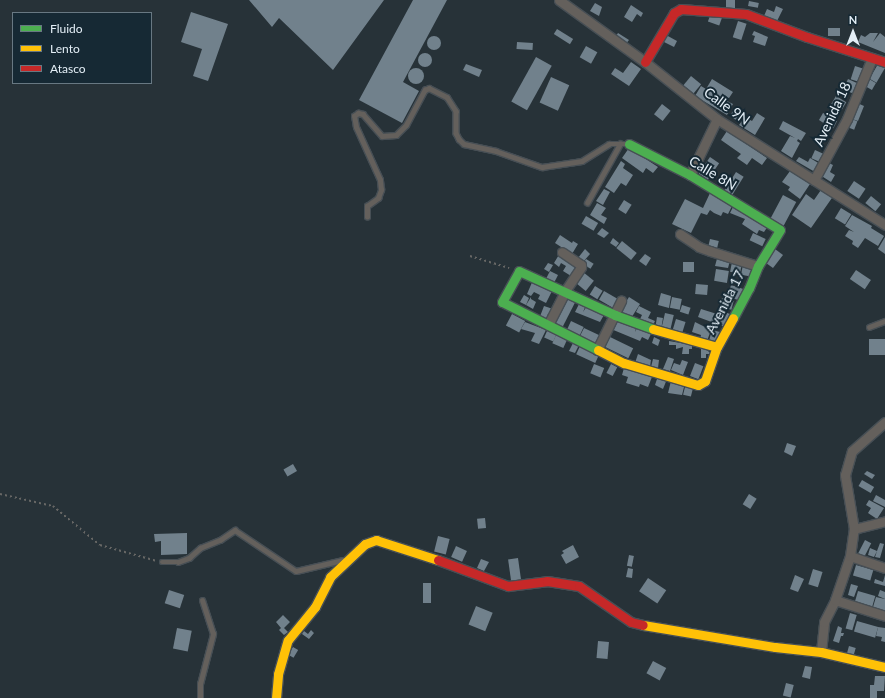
<!DOCTYPE html>
<html>
<head>
<meta charset="utf-8">
<style>
	body { margin:0 }
	#map { position:relative; width:885px; height:698px; overflow:hidden; background:#273238; font-family:Lato,sans-serif }
	div>[style] { position:absolute }
	[style*='--x'] { left:calc(var(--x)*1px); top:calc(var(--y)*1px); width:calc(var(--w)*1px); rotate:calc(var(--a)*1deg) }
	.building>* { inset:0; background:#71818c; transform-origin:0 0 }
	.round { border-radius:50% }
	.path>* { height:1.5px; margin-top:-0.75px; transform-origin:0; background:repeating-linear-gradient(90deg,#676765 0 2px,transparent 0 5px) }
	.roads { filter:drop-shadow(1px 0 #474f55) drop-shadow(-1px 0 #474f55) drop-shadow(0 1px #474f55) drop-shadow(0 -1px #474f55) }
	.lane>* { height:4.5px; margin:-2.25px; padding:0 2.25px; transform-origin:2.25px; border-radius:2.25px; background:#64605c }
	.street>* { height:9px; margin:-4.5px; padding:0 4.5px; transform-origin:4.5px; border-radius:4.5px; background:#64605c }
	.fast>* { height:9px; margin:-4.5px; padding:0 4.5px; transform-origin:4.5px; border-radius:4.5px; background:#4caf50 }
	.slow>* { height:9px; margin:-4.5px; padding:0 4.5px; transform-origin:4.5px; border-radius:4.5px; background:#ffc107 }
	.jam>* { height:9px; margin:-4.5px; padding:0 4.5px; transform-origin:4.5px; border-radius:4.5px; background:#c62828 }
	span { translate:-50% -50%; white-space:nowrap; text-align:center; line-height:1.15; -webkit-text-stroke:4px #162934; paint-order:stroke }
	.street-label { font-size:14px; color:#e3eef6 }
	.legend { position:absolute; left:12px; top:12px; width:140px; height:72px; box-sizing:border-box; background:#162934; border:1px solid #687882; margin:0; padding:5px 7px; list-style:none; font-size:12px; color:#e3eef6 }
	.legend li { display:flex; align-items:center; gap:8px; height:20px }
	.legend b { width:20px; border:1px solid #687882 }
	.north { position:absolute; left:833px; top:12px; width:40px; height:40px; -webkit-text-stroke:3px #162934; paint-order:stroke; rotate:0deg; font-size:11px; font-weight:700; line-height:16px; text-align:center; color:#e3eef6 }
	.north::after { content:''; display:block; margin:auto; width:14px; height:18px; background:#e3eef6; clip-path:polygon(50% 0,100% 100%,50% 72%,0 100%) }
</style>
</head>
<body>
<div id="map">
	<div class="building">
		<i style="clip-path:polygon(249px 0,384px 0,333px 70px,279px 18px,272px 27px)"></i>
		<i style="clip-path:polygon(413px 0,447px 0,403px 82px,419px 91px,402px 123px,359px 100px)"></i>
		<i style="left:726px;top:0;width:9px;height:8px"></i>
		<i style="left:749px;top:1px;width:10px;height:5px;rotate:11deg"></i>
		<i style="clip-path:polygon(595px 3px,602px 7px,599px 16px,590px 11px)"></i>
		<i style="clip-path:polygon(631px 5px,643px 13px,641px 17px,637px 14px,632px 22px,624px 17px)"></i>
		<i style="clip-path:polygon(776px 6px,783px 9px,777px 21px,764px 16px,767px 9px,774px 12px)"></i>
		<i style="clip-path:polygon(191px 12px,228px 24px,208px 81px,193px 76px,202px 49px,181px 42px)"></i>
		<i style="left:711px;top:13px;width:12px;height:9px;rotate:20deg"></i>
		<i style="left:738px;top:21px;width:9px;height:17px;rotate:18deg"></i>
		<i style="left:828px;top:28px;width:12px;height:8px"></i>
		<i style="left:557px;top:29px;width:19px;height:6px;rotate:32deg"></i>
		<i style="clip-path:polygon(754px 31px,768px 37px,765px 46px,753px 42px,755px 36px,752px 35px)"></i>
		<i style="clip-path:polygon(618px 33px,629px 40px,625px 45px,614px 39px)"></i>
		<i style="clip-path:polygon(870px 33px,878px 33px,873px 42px,880px 33px,885px 37px,885px 53px,858px 42px,861px 35px,865px 37px)"></i>
		<i style="clip-path:polygon(666px 35px,677px 41px,674px 47px,654px 37px)"></i>
		<i class="round" style="left:427px;top:36px;width:14px;height:14px"></i>
		<i style="left:517px;top:42px;width:16px;height:7px;rotate:4deg"></i>
		<i style="left:586px;top:46px;width:13px;height:13px;rotate:29deg"></i>
		<i class="round" style="left:418px;top:53px;width:14px;height:14px"></i>
		<i style="left:536px;top:57px;width:18px;height:51px;rotate:29deg"></i>
		<i style="clip-path:polygon(631px 62px,641px 69px,629px 86px,611px 74px,615px 68px,623px 73px)"></i>
		<i style="clip-path:polygon(466px 64px,482px 70px,479px 77px,463px 70px)"></i>
		<i style="left:878px;top:64px;width:8px;height:17px;rotate:30deg"></i>
		<i style="left:855px;top:66px;width:9px;height:14px;rotate:18deg"></i>
		<i class="round" style="left:408px;top:68px;width:16px;height:16px"></i>
		<i style="left:691px;top:76px;width:13px;height:12px;rotate:39deg"></i>
		<i style="left:551px;top:77px;width:20px;height:28px;rotate:24deg"></i>
		<i style="clip-path:polygon(712px 79px,733px 92px,727px 101px,733px 104px,727px 115px,695px 96px,701px 86px,706px 89px)"></i>
		<i style="clip-path:polygon(848px 79px,859px 84px,855px 94px,843px 90px)"></i>
		<i style="left:869px;top:79px;width:8px;height:8px;rotate:30deg"></i>
		<i style="left:836px;top:96px;width:12px;height:9px;rotate:31deg"></i>
		<i style="clip-path:polygon(855px 102px,864px 106px,858px 121px,852px 119px,854px 115px,851px 113px)"></i>
		<i style="left:662px;top:104px;width:11px;height:13px;rotate:38deg"></i>
		<i style="clip-path:polygon(734px 109px,741px 113px,736px 120px,730px 116px)"></i>
		<i style="clip-path:polygon(757px 113px,765px 118px,755px 135px,739px 125px,745px 117px,752px 121px)"></i>
		<i style="clip-path:polygon(823px 113px,829px 116px,825px 124px,819px 120px)"></i>
		<i style="left:829px;top:117px;width:9px;height:8px;rotate:27deg"></i>
		<i style="left:849px;top:118px;width:9px;height:9px;rotate:21deg"></i>
		<i style="clip-path:polygon(783px 121px,806px 133px,801px 141px,798px 139px,797px 141px,800px 143px,792px 158px,781px 151px,790px 136px,795px 138px,779px 129px)"></i>
		<i style="clip-path:polygon(727px 131px,767px 158px,762px 165px,752px 158px,747px 165px,737px 158px,741px 154px,721px 140px)"></i>
		<i style="clip-path:polygon(629px 148px,658px 167px,653px 173px,646px 168px,643px 173px,622px 158px)"></i>
		<i style="left:815px;top:150px;width:12px;height:9px;rotate:24deg"></i>
		<i style="left:710px;top:157px;width:11px;height:20px;rotate:34deg"></i>
		<i style="clip-path:polygon(799px 157px,808px 162px,810px 158px,820px 164px,815px 172px,796px 161px)"></i>
		<i style="clip-path:polygon(621px 161px,625px 164px,623px 168px,633px 175px,626px 186px,621px 183px,614px 193px,605px 187px)"></i>
		<i style="clip-path:polygon(827px 162px,833px 165px,830px 172px,835px 175px,831px 182px,820px 175px)"></i>
		<i style="clip-path:polygon(790px 171px,810px 184px,800px 199px,788px 190px,790px 187px,782px 182px)"></i>
		<i style="left:736px;top:172px;width:9px;height:23px;rotate:32deg"></i>
		<i style="left:854px;top:181px;width:14px;height:12px;rotate:34deg"></i>
		<i style="clip-path:polygon(823px 187px,834px 195px,811px 228px,792px 215px,806px 194px,814px 200px)"></i>
		<i style="clip-path:polygon(604px 189px,610px 192px,603px 205px,596px 201px)"></i>
		<i style="clip-path:polygon(710px 193px,733px 204px,728px 214px,723px 212px,721px 216px,714px 213px,716px 207px,714px 213px,710px 210px,707px 215px,701px 213px,691px 233px,672px 224px,685px 199px,703px 208px)"></i>
		<i style="left:783px;top:195px;width:15px;height:30px;rotate:28deg"></i>
		<i style="left:871px;top:196px;width:13px;height:9px;rotate:39deg"></i>
		<i style="left:624px;top:200px;width:9px;height:11px;rotate:32deg"></i>
		<i style="clip-path:polygon(597px 203px,606px 208px,601px 215px,607px 218px,604px 224px,590px 215px)"></i>
		<i style="clip-path:polygon(734px 205px,768px 226px,764px 232px,759px 230px,757px 234px,742px 224px,745px 219px,730px 213px)"></i>
		<i style="left:841px;top:208px;width:12px;height:12px;rotate:31deg"></i>
		<i style="clip-path:polygon(852px 215px,872px 226px,871px 228px,884px 236px,878px 246px,865px 238px,858px 248px,852px 244px,853px 241px,845px 236px,849px 230px,854px 232px,845px 226px)"></i>
		<i style="left:586px;top:216px;width:14px;height:9px;rotate:30deg"></i>
		<i style="clip-path:polygon(602px 228px,609px 233px,604px 238px,597px 234px)"></i>
		<i style="left:753px;top:233px;width:14px;height:8px;rotate:25deg"></i>
		<i style="clip-path:polygon(560px 235px,572px 243px,573px 241px,578px 244px,572px 254px,555px 243px)"></i>
		<i style="clip-path:polygon(885px 237px,885px 254px,878px 249px)"></i>
		<i style="clip-path:polygon(613px 238px,619px 243px,616px 247px,610px 243px)"></i>
		<i style="left:710px;top:239px;width:9px;height:8px;rotate:13deg"></i>
		<i style="left:622px;top:241px;width:19px;height:9px;rotate:39deg"></i>
		<i style="clip-path:polygon(585px 249px,590px 254px,583px 262px,578px 258px)"></i>
		<i style="clip-path:polygon(775px 249px,783px 255px,773px 268px,766px 263px)"></i>
		<i style="clip-path:polygon(560px 253px,578px 264px,571px 276px,563px 271px,566px 266px,561px 263px,559px 267px,554px 263px)"></i>
		<i style="clip-path:polygon(645px 254px,651px 258px,646px 266px,639px 261px)"></i>
		<i style="clip-path:polygon(718px 255px,731px 257px,728px 268px,715px 266px)"></i>
		<i style="left:586px;top:259px;width:9px;height:6px;rotate:32deg"></i>
		<i style="left:683px;top:262px;width:11px;height:10px"></i>
		<i style="left:732px;top:262px;width:10px;height:10px;rotate:11deg"></i>
		<i style="clip-path:polygon(548px 263px,553px 265px,549px 272px,544px 269px)"></i>
		<i style="left:743px;top:264px;width:11px;height:11px;rotate:10deg"></i>
		<i style="left:716px;top:269px;width:13px;height:12px;rotate:9deg"></i>
		<i style="left:856px;top:270px;width:18px;height:11px;rotate:34deg"></i>
		<i style="left:550px;top:271px;width:9px;height:9px;rotate:27deg"></i>
		<i style="left:583px;top:272px;width:14px;height:13px;rotate:39deg"></i>
		<i style="clip-path:polygon(533px 280px,553px 289px,546px 303px,538px 299px,540px 295px,534px 292px,531px 296px,527px 294px)"></i>
		<i style="left:696px;top:284px;width:12px;height:10px;rotate:5deg"></i>
		<i style="left:731px;top:285px;width:13px;height:12px;rotate:18deg"></i>
		<i style="left:595px;top:286px;width:9px;height:10px;rotate:32deg"></i>
		<i style="left:604px;top:291px;width:16px;height:10px;rotate:30deg"></i>
		<i style="clip-path:polygon(661px 293px,671px 296px,669px 308px,658px 305px)"></i>
		<i style="clip-path:polygon(524px 295px,529px 298px,526px 305px,520px 302px)"></i>
		<i style="left:566px;top:296px;width:11px;height:32px;rotate:27deg"></i>
		<i style="clip-path:polygon(531px 297px,531px 299px,536px 302px,533px 309px,526px 305px)"></i>
		<i style="left:629px;top:297px;width:13px;height:17px;rotate:32deg"></i>
		<i style="left:672px;top:297px;width:10px;height:11px;rotate:11deg"></i>
		<i style="left:722px;top:298px;width:12px;height:9px;rotate:14deg"></i>
		<i style="clip-path:polygon(580px 302px,586px 305px,583px 312px,587px 306px,605px 313px,600px 322px,575px 312px)"></i>
		<i style="left:682px;top:305px;width:9px;height:7px;rotate:18deg"></i>
		<i style="clip-path:polygon(544px 306px,553px 309px,551px 315px,548px 314px,545px 322px,539px 319px)"></i>
		<i style="clip-path:polygon(639px 306px,651px 312px,648px 318px,655px 321px,652px 327px,639px 321px,642px 315px,636px 312px)"></i>
		<i style="clip-path:polygon(701px 309px,717px 314px,715px 320px,719px 310px,730px 314px,725px 327px,698px 317px)"></i>
		<i style="left:665px;top:313px;width:9px;height:16px;rotate:13deg"></i>
		<i style="left:512px;top:314px;width:15px;height:13px;rotate:28deg"></i>
		<i style="left:657px;top:317px;width:6px;height:9px;rotate:9deg"></i>
		<i style="clip-path:polygon(616px 319px,636px 328px,635px 332px,637px 328px,651px 334px,648px 340px,642px 337px,640px 341px,611px 329px)"></i>
		<i style="left:676px;top:319px;width:10px;height:13px;rotate:17deg"></i>
		<i style="left:571px;top:321px;width:14px;height:12px;rotate:25deg"></i>
		<i style="clip-path:polygon(525px 322px,546px 330px,539px 344px,531px 341px,535px 333px,521px 329px)"></i>
		<i style="clip-path:polygon(695px 322px,711px 330px,707px 341px,700px 339px,701px 335px,692px 332px)"></i>
		<i style="clip-path:polygon(584px 328px,601px 336px,597px 345px,579px 338px)"></i>
		<i style="clip-path:polygon(712px 330px,720px 332px,716px 344px,709px 341px)"></i>
		<i style="left:547px;top:331px;width:10px;height:7px;rotate:24deg"></i>
		<i style="left:556px;top:335px;width:12px;height:9px;rotate:24deg"></i>
		<i style="left:608px;top:336px;width:28px;height:11px;rotate:26deg"></i>
		<i style="clip-path:polygon(654px 337px,660px 340px,658px 346px,652px 343px)"></i>
		<i style="left:869px;top:339px;width:16px;height:16px"></i>
		<i style="clip-path:polygon(669px 341px,692px 345px,692px 349px,689px 349px,689px 354px,682px 354px,683px 347px,676px 349px,676px 345px,669px 345px)"></i>
		<i style="clip-path:polygon(573px 343px,579px 345px,575px 353px,569px 351px)"></i>
		<i style="left:580px;top:346px;width:21px;height:9px;rotate:25deg"></i>
		<i style="clip-path:polygon(701px 346px,712px 354px,706px 354px,706px 358px,701px 358px)"></i>
		<i style="clip-path:polygon(638px 354px,651px 360px,650px 367px,635px 363px)"></i>
		<i style="clip-path:polygon(668px 357px,674px 359px,670px 371px,663px 369px)"></i>
		<i style="clip-path:polygon(653px 359px,659px 360px,658px 368px,651px 367px)"></i>
		<i style="clip-path:polygon(682px 360px,688px 362px,683px 375px,671px 370px,674px 363px,680px 365px)"></i>
		<i style="left:695px;top:363px;width:9px;height:14px;rotate:21deg"></i>
		<i style="left:594px;top:364px;width:11px;height:10px;rotate:22deg"></i>
		<i style="left:611px;top:364px;width:7px;height:10px;rotate:27deg"></i>
		<i style="clip-path:polygon(624px 368px,644px 374px,641px 382px,644px 374px,652px 377px,648px 387px,640px 384px,639px 387px,626px 383px,628px 377px,622px 375px)"></i>
		<i style="clip-path:polygon(658px 376px,667px 379px,663px 389px,655px 385px)"></i>
		<i style="clip-path:polygon(671px 381px,684px 387px,682px 395px,668px 393px)"></i>
		<i style="left:686px;top:383px;width:8px;height:12px;rotate:14deg"></i>
		<i style="clip-path:polygon(787px 443px,796px 446px,792px 456px,784px 452px)"></i>
		<i style="left:293px;top:464px;width:8px;height:11px;rotate:60deg"></i>
		<i style="clip-path:polygon(867px 471px,875px 475px,872px 479px,864px 474px)"></i>
		<i style="left:862px;top:480px;width:14px;height:7px;rotate:30deg"></i>
		<i style="left:749px;top:494px;width:9px;height:12px;rotate:32deg"></i>
		<i style="clip-path:polygon(876px 495px,885px 500px,885px 507px,873px 501px)"></i>
		<i style="clip-path:polygon(869px 500px,884px 508px,877px 519px,868px 513px,871px 508px,866px 505px)"></i>
		<i style="left:485px;top:518px;width:10px;height:8px;rotate:84deg"></i>
		<i style="clip-path:polygon(187px 533px,187px 554px,161px 555px,161px 541px,155px 542px,154px 534px)"></i>
		<i style="left:438px;top:536px;width:12px;height:16px;rotate:14deg"></i>
		<i style="left:865px;top:540px;width:7px;height:15px;rotate:27deg"></i>
		<i style="clip-path:polygon(880px 543px,884px 544px,880px 558px,875px 557px,877px 551px,874px 557px,868px 555px,870px 548px,877px 551px)"></i>
		<i style="clip-path:polygon(573px 545px,579px 557px,566px 564px,561px 555px,564px 553px,562px 551px)"></i>
		<i style="left:456px;top:546px;width:12px;height:12px;rotate:24deg"></i>
		<i style="left:629px;top:555px;width:5px;height:11px;rotate:11deg"></i>
		<i style="left:518px;top:558px;width:22px;height:10px;rotate:82deg"></i>
		<i style="clip-path:polygon(481px 559px,489px 562px,484px 571px,477px 568px)"></i>
		<i style="left:856px;top:565px;width:18px;height:11px;rotate:16deg"></i>
		<i style="clip-path:polygon(628px 568px,633px 569px,632px 578px,626px 577px)"></i>
		<i style="left:813px;top:569px;width:10px;height:16px;rotate:17deg"></i>
		<i style="clip-path:polygon(795px 575px,804px 579px,798px 592px,790px 589px)"></i>
		<i style="clip-path:polygon(885px 575px,885px 586px,874px 583px,875px 579px,883px 582px)"></i>
		<i style="left:648px;top:578px;width:22px;height:16px;rotate:34deg"></i>
		<i style="left:423px;top:583px;width:8px;height:20px"></i>
		<i style="clip-path:polygon(851px 584px,858px 586px,854px 597px,848px 595px)"></i>
		<i style="left:169px;top:590px;width:16px;height:14px;rotate:18deg"></i>
		<i style="clip-path:polygon(880px 590px,885px 592px,885px 599px,878px 596px)"></i>
		<i style="left:858px;top:591px;width:18px;height:11px;rotate:16deg"></i>
		<i style="clip-path:polygon(876px 597px,885px 599px,885px 611px,873px 607px)"></i>
		<i style="left:476px;top:606px;width:18px;height:20px;rotate:22deg"></i>
		<i style="left:850px;top:613px;width:7px;height:16px;rotate:16deg"></i>
		<i style="clip-path:polygon(283px 615px,290px 622px,284px 628px,288px 632px,284px 635px,279px 630px,281px 628px,276px 622px)"></i>
		<i style="left:857px;top:621px;width:22px;height:11px;rotate:16deg"></i>
		<i style="clip-path:polygon(838px 626px,842px 628px,841px 633px,844px 633px,843px 636px,841px 636px,839px 643px,833px 641px)"></i>
		<i style="clip-path:polygon(878px 627px,885px 628px,885px 642px,881px 641px,882px 637px,876px 636px)"></i>
		<i style="left:177px;top:628px;width:15px;height:21px;rotate:11deg"></i>
		<i style="clip-path:polygon(311px 630px,314px 633px,309px 639px,302px 634px,304px 631px,308px 634px)"></i>
		<i style="left:598px;top:641px;width:11px;height:17px;rotate:5deg"></i>
		<i style="left:849px;top:646px;width:7px;height:8px;rotate:16deg"></i>
		<i style="left:293px;top:647px;width:6px;height:9px;rotate:31deg"></i>
		<i style="left:653px;top:661px;width:15px;height:14px;rotate:28deg"></i>
		<i style="clip-path:polygon(805px 666px,812px 667px,810px 679px,802px 677px)"></i>
		<i style="clip-path:polygon(875px 676px,885px 676px,884px 691px,877px 691px,877px 698px,870px 698px,870px 685px,874px 685px)"></i>
		<i style="left:786px;top:683px;width:8px;height:13px;rotate:14deg"></i>
	</div>
	<div class="path">
		<i style="--x:470;--y:256;--w:41;--a:17.1"></i>
		<i style="--x:0;--y:494;--w:54;--a:12.8"></i>
		<i style="--x:53;--y:506;--w:61;--a:39.7"></i>
		<i style="--x:100;--y:545;--w:59;--a:15.7"></i>
	</div>
	<div class="roads">
		<div class="lane">
			<i style="--x:587;--y:203;--w:68;--a:-60.8"></i>
			<i style="--x:367;--y:217;--w:11;--a:-90"></i>
			<i style="--x:367;--y:206;--w:14;--a:-36"></i>
			<i style="--x:378;--y:198;--w:9;--a:-69"></i>
			<i style="--x:381;--y:190;--w:10;--a:-96"></i>
			<i style="--x:380;--y:180;--w:58;--a:-114.4"></i>
			<i style="--x:356;--y:127;--w:11;--a:-100"></i>
			<i style="--x:354;--y:116;--w:5;--a:-37"></i>
			<i style="--x:358;--y:113;--w:5;--a:11"></i>
			<i style="--x:363;--y:114;--w:29;--a:49"></i>
			<i style="--x:382;--y:136;--w:14;--a:-4"></i>
			<i style="--x:396;--y:135;--w:14;--a:-45"></i>
			<i style="--x:406;--y:125;--w:40;--a:-62"></i>
			<i style="--x:425;--y:90;--w:4;--a:-27"></i>
			<i style="--x:429;--y:88;--w:20;--a:27"></i>
			<i style="--x:447;--y:97;--w:17;--a:57"></i>
			<i style="--x:456;--y:111;--w:22;--a:90"></i>
			<i style="--x:456;--y:133;--w:7;--a:63"></i>
			<i style="--x:459;--y:139;--w:7;--a:45"></i>
			<i style="--x:464;--y:144;--w:33;--a:12"></i>
			<i style="--x:496;--y:151;--w:49;--a:19.2"></i>
			<i style="--x:542;--y:167;--w:40;--a:-8.5"></i>
			<i style="--x:582;--y:161;--w:32;--a:-32"></i>
			<i style="--x:609;--y:144;--w:18;--a:0"></i>
			<i style="--x:869;--y:327;--w:17;--a:-21"></i>
			<i style="--x:162;--y:562;--w:16;--a:0"></i>
			<i style="--x:178;--y:562;--w:12;--a:-20"></i>
			<i style="--x:189;--y:558;--w:15;--a:-42"></i>
			<i style="--x:200;--y:548;--w:22;--a:-22"></i>
			<i style="--x:220;--y:540;--w:18;--a:-34"></i>
			<i style="--x:235;--y:530;--w:73;--a:33.9"></i>
			<i style="--x:296;--y:571;--w:48;--a:-13.2"></i>
			<i style="--x:200;--y:698;--w:14;--a:-90"></i>
			<i style="--x:200;--y:684;--w:52;--a:-75.4"></i>
			<i style="--x:213;--y:634;--w:35;--a:-108"></i>
		</div>
		<div class="street">
			<i style="--x:559;--y:0;--w:106;--a:35.8"></i>
			<i style="--x:645;--y:62;--w:92;--a:38.4"></i>
			<i style="--x:717;--y:119;--w:199;--a:32.2"></i>
			<i style="--x:690;--y:175;--w:62;--a:-64.3"></i>
			<i style="--x:814;--y:180;--w:69;--a:-61.6"></i>
			<i style="--x:847;--y:119;--w:66;--a:-67.7"></i>
			<i style="--x:680;--y:234;--w:23;--a:34"></i>
			<i style="--x:699;--y:247;--w:12;--a:20"></i>
			<i style="--x:710;--y:251;--w:50;--a:17.4"></i>
			<i style="--x:548;--y:325;--w:38;--a:-63"></i>
			<i style="--x:565;--y:291;--w:29;--a:-56"></i>
			<i style="--x:581;--y:267;--w:2;--a:-90"></i>
			<i style="--x:581;--y:265;--w:23;--a:-146"></i>
			<i style="--x:597;--y:350;--w:55;--a:-63.9"></i>
			<i style="--x:854;--y:529;--w:32;--a:-14"></i>
			<i style="--x:850;--y:556;--w:37;--a:19"></i>
			<i style="--x:835;--y:600;--w:52;--a:17.7"></i>
			<i style="--x:821;--y:652;--w:30;--a:-84"></i>
			<i style="--x:824;--y:622;--w:25;--a:-63"></i>
			<i style="--x:835;--y:600;--w:46;--a:-71.2"></i>
			<i style="--x:850;--y:556;--w:27;--a:-82"></i>
			<i style="--x:854;--y:529;--w:55;--a:-99.5"></i>
			<i style="--x:845;--y:475;--w:25;--a:-74"></i>
			<i style="--x:852;--y:451;--w:44;--a:-41.3"></i>
		</div>
		<div class="fast">
			<i style="--x:629;--y:144;--w:68;--a:26.9"></i>
			<i style="--x:690;--y:175;--w:105;--a:31.4"></i>
			<i style="--x:780;--y:230;--w:42;--a:121.4"></i>
			<i style="--x:758;--y:266;--w:24;--a:112"></i>
			<i style="--x:749;--y:288;--w:34;--a:118"></i>
			<i style="--x:598;--y:350;--w:107;--a:-153.4"></i>
			<i style="--x:502;--y:302;--w:35;--a:-61"></i>
			<i style="--x:519;--y:271;--w:106;--a:24.6"></i>
			<i style="--x:615;--y:315;--w:40;--a:20.2"></i>
		</div>
		<div class="slow">
			<i style="--x:653;--y:329;--w:66;--a:15.7"></i>
			<i style="--x:598;--y:350;--w:29;--a:27"></i>
			<i style="--x:624;--y:363;--w:77;--a:16.6"></i>
			<i style="--x:698;--y:385;--w:8;--a:-30"></i>
			<i style="--x:705;--y:381;--w:36;--a:-71"></i>
			<i style="--x:717;--y:347;--w:33;--a:-61"></i>
			<i style="--x:643;--y:625;--w:134;--a:9.5"></i>
			<i style="--x:775;--y:647;--w:46;--a:6.2"></i>
			<i style="--x:821;--y:652;--w:66;--a:13.2"></i>
			<i style="--x:276;--y:698;--w:24;--a:-85"></i>
			<i style="--x:278;--y:674;--w:35;--a:-74"></i>
			<i style="--x:288;--y:640;--w:43;--a:-50.7"></i>
			<i style="--x:315;--y:607;--w:34;--a:-63"></i>
			<i style="--x:330;--y:577;--w:48;--a:-43.3"></i>
			<i style="--x:365;--y:544;--w:12;--a:-20"></i>
			<i style="--x:376;--y:540;--w:65;--a:17.9"></i>
		</div>
		<div class="jam">
			<i style="--x:645;--y:62;--w:57;--a:-59.4"></i>
			<i style="--x:674;--y:13;--w:8;--a:-30"></i>
			<i style="--x:681;--y:9;--w:65;--a:4.4"></i>
			<i style="--x:746;--y:14;--w:65;--a:20.7"></i>
			<i style="--x:807;--y:37;--w:82;--a:17.8"></i>
			<i style="--x:438;--y:560;--w:75;--a:20.4"></i>
			<i style="--x:508;--y:586;--w:39;--a:-7"></i>
			<i style="--x:547;--y:581;--w:32;--a:9"></i>
			<i style="--x:579;--y:586;--w:63;--a:34.7"></i>
			<i style="--x:631;--y:622;--w:12;--a:14"></i>
		</div>
	</div>
	<div class="street-label">
		<span style="left:727px;top:106px;rotate:36deg">Calle 9N</span>
		<span style="left:832px;top:114px;rotate:-65deg">Avenida 18</span>
		<span style="left:713px;top:173px;rotate:31deg">Calle 8N</span>
		<span style="left:725px;top:302px;rotate:-63deg">Avenida 17</span>
	</div>
	<ul class="legend">
	<li><b style="height:5px;background:#4caf50"></b>Fluido</li>
	<li><b style="height:5px;background:#ffc107"></b>Lento</li>
	<li><b style="height:5px;background:#c62828"></b>Atasco</li>
	</ul>
	<div class="north">N</div>
</div>
</body>
</html>
